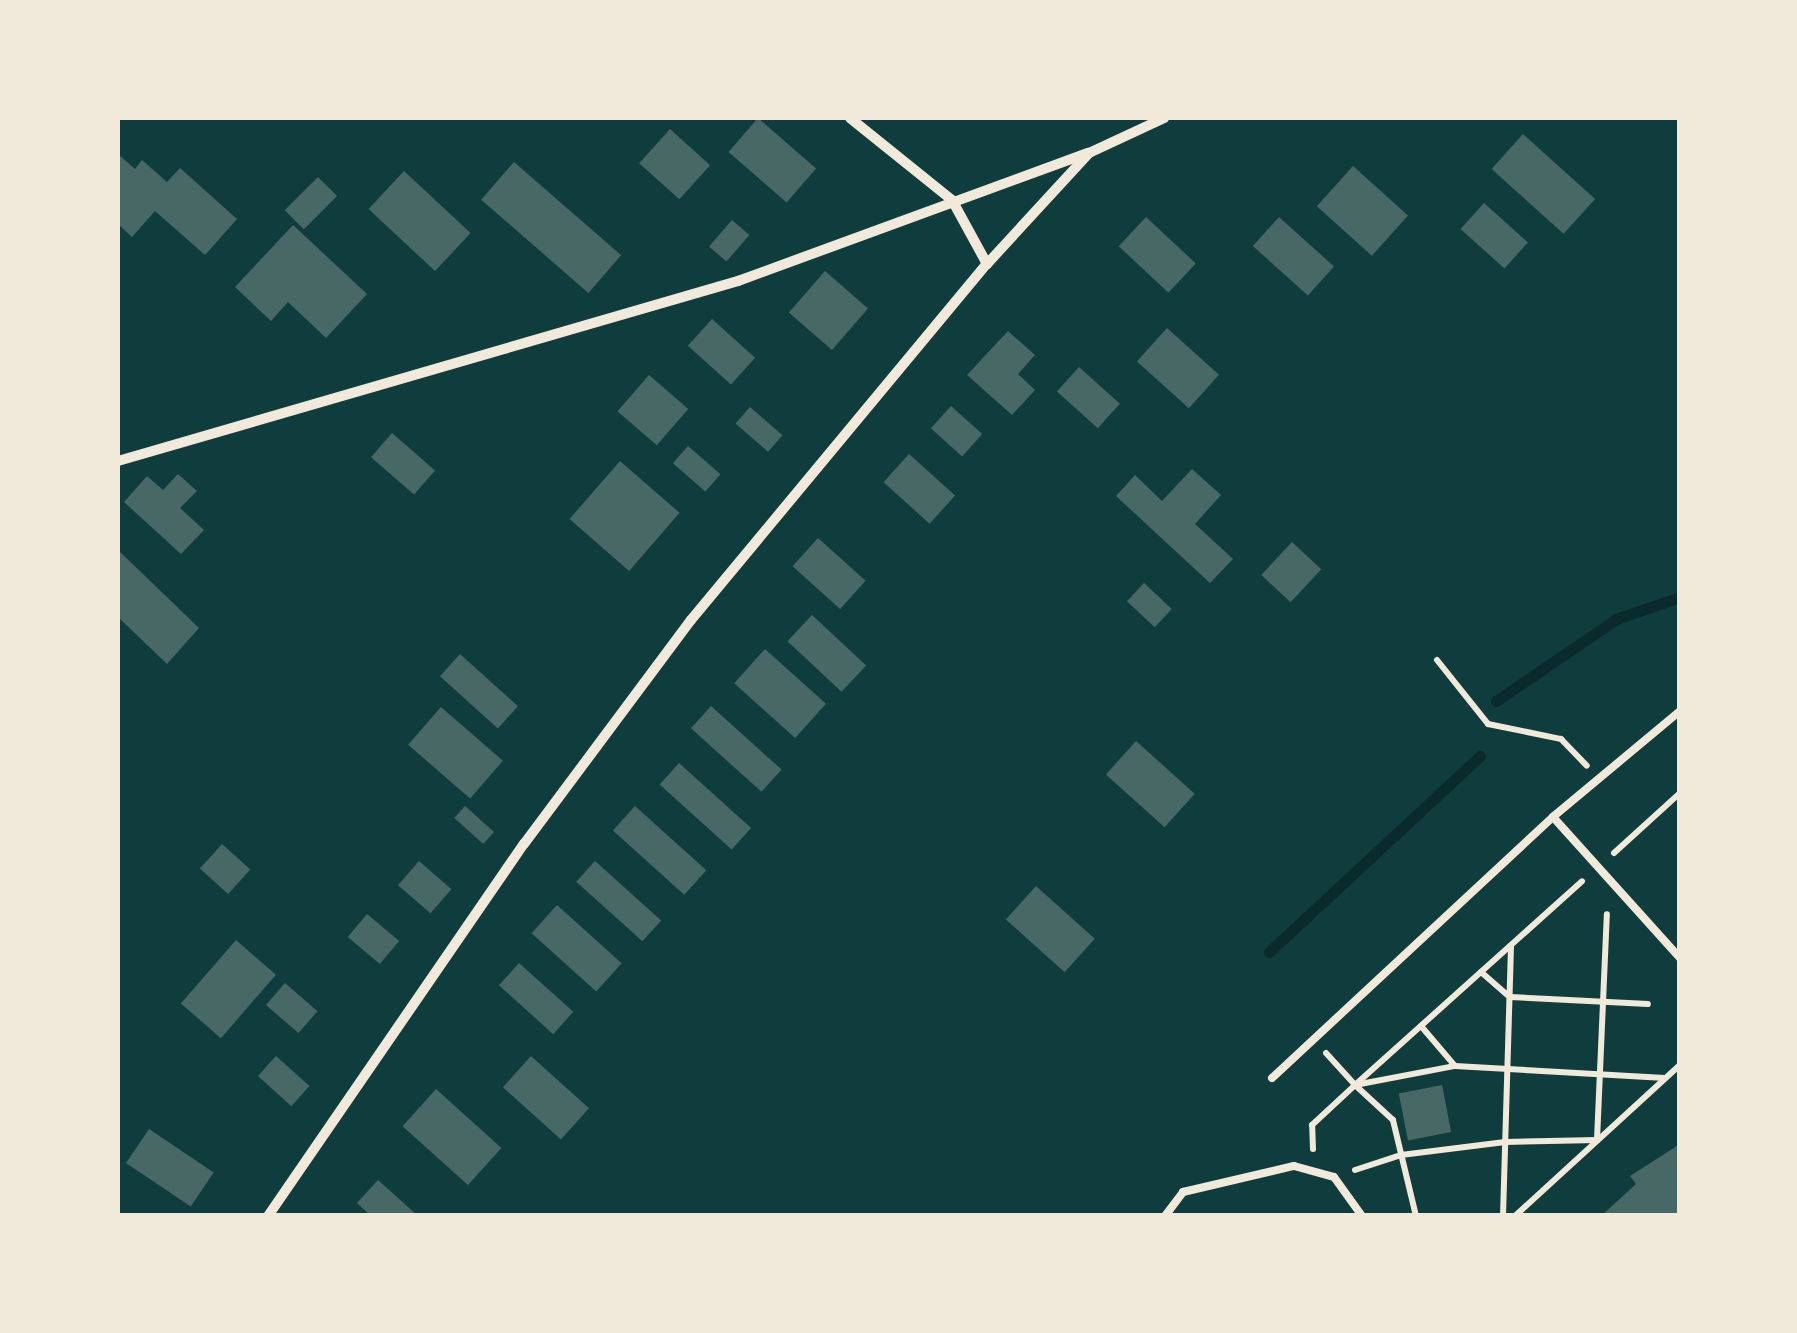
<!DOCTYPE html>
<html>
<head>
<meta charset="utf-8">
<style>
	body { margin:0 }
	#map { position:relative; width:1797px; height:1333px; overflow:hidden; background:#0f3d3e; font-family:"Sofia Sans Condensed",sans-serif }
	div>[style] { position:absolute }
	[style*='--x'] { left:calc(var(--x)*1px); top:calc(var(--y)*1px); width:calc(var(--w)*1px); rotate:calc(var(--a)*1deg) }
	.stream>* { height:11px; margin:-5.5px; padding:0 5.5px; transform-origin:5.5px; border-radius:5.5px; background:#0a2a2b }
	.building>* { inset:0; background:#486865; transform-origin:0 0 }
	.path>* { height:6px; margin:-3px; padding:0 3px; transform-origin:3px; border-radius:3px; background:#f1e9da }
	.service>* { height:8px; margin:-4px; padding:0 4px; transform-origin:4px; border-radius:4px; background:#f1e9da }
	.minor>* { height:10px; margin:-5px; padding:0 5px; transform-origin:5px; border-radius:5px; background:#f1e9da }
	span { translate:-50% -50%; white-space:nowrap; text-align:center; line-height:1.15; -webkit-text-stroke:10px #f1e9da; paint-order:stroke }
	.frame { position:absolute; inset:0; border:120px solid #f1e9da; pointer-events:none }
</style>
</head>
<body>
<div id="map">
	<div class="stream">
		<i style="--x:1496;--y:701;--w:145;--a:-34.3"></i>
		<i style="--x:1616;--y:619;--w:68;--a:-19"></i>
		<i style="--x:1269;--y:952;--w:288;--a:-42.9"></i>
	</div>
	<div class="building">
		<i style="left:758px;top:118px;width:77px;height:45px;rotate:41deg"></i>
		<i style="left:670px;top:129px;width:54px;height:46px;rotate:42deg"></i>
		<i style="left:1523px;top:134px;width:97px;height:47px;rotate:42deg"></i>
		<i style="clip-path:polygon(118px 154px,135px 169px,142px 160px,167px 182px,180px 168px,237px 219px,205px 255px,155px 211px,132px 237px,118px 224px)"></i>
		<i style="left:514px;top:162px;width:142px;height:50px;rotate:41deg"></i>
		<i style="left:1353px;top:166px;width:74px;height:54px;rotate:42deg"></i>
		<i style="left:404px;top:171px;width:91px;height:52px;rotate:43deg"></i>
		<i style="left:318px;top:177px;width:27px;height:47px;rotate:45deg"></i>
		<i style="left:1484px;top:203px;width:59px;height:35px;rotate:42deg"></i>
		<i style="left:1146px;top:217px;width:68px;height:40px;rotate:43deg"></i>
		<i style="left:1279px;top:217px;width:74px;height:39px;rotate:42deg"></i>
		<i style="left:732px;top:220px;width:23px;height:35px;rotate:41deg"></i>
		<i style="clip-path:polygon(293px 225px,367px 294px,326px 338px,288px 302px,271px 321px,235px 287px)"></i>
		<i style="left:825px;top:271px;width:57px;height:55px;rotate:41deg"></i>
		<i style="left:712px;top:319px;width:58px;height:36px;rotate:42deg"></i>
		<i style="left:1167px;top:328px;width:70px;height:45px;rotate:42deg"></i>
		<i style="clip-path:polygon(1008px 331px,1035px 355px,1018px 374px,1035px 390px,1012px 415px,967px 375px)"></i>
		<i style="left:1079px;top:367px;width:55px;height:33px;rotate:42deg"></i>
		<i style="left:649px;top:375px;width:52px;height:48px;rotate:41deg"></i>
		<i style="left:951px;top:406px;width:42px;height:30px;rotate:42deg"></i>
		<i style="left:750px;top:407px;width:43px;height:22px;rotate:41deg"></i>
		<i style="left:392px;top:433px;width:57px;height:32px;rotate:41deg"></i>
		<i style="left:688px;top:446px;width:43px;height:23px;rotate:41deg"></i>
		<i style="left:909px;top:454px;width:62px;height:38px;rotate:42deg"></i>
		<i style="left:620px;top:461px;width:79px;height:77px;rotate:41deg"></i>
		<i style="clip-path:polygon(1192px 469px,1221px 495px,1195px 524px,1233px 559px,1210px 583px,1116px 496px,1135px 475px,1162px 501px)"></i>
		<i style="clip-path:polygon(178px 474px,197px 491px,180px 508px,204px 530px,181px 554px,124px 502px,147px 476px,163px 490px)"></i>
		<i style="left:818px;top:538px;width:64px;height:38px;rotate:42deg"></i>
		<i style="left:1292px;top:542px;width:40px;height:45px;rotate:43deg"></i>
		<i style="clip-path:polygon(118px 550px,199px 628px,167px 664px,118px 617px)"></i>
		<i style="left:1144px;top:583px;width:38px;height:25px;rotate:43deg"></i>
		<i style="left:812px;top:615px;width:74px;height:36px;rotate:43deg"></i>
		<i style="left:765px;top:649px;width:82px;height:46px;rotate:42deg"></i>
		<i style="left:460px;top:654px;width:78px;height:30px;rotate:42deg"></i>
		<i style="left:711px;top:706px;width:95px;height:30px;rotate:42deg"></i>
		<i style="left:441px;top:707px;width:82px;height:50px;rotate:41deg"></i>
		<i style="left:1136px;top:741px;width:79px;height:45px;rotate:42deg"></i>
		<i style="left:679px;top:763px;width:97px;height:29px;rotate:42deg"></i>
		<i style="left:465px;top:806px;width:39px;height:16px;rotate:42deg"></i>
		<i style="left:635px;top:806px;width:96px;height:33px;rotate:42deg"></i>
		<i style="left:222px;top:844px;width:38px;height:33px;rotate:42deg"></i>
		<i style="left:419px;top:861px;width:43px;height:32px;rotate:41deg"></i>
		<i style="left:595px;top:861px;width:89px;height:28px;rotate:42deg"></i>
		<i style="left:1036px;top:886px;width:79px;height:45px;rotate:42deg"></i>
		<i style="left:557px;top:905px;width:87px;height:38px;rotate:42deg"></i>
		<i style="left:367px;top:914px;width:42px;height:30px;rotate:40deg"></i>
		<i style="left:236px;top:940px;width:53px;height:84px;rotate:41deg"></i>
		<i style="left:519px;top:963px;width:73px;height:30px;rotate:42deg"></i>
		<i style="left:285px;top:983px;width:43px;height:29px;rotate:41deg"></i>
		<i style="left:276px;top:1056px;width:45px;height:27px;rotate:42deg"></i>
		<i style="left:531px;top:1056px;width:78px;height:42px;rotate:42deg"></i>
		<i style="left:1442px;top:1085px;width:48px;height:44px;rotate:79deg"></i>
		<i style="left:436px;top:1089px;width:88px;height:50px;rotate:42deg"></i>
		<i style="left:149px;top:1129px;width:78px;height:41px;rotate:34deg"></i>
		<i style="clip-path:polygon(1680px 1144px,1680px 1216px,1601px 1216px,1636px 1184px,1630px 1176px)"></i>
		<i style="clip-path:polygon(378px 1180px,418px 1216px,371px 1216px,357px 1203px)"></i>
	</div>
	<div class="path">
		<i style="--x:1437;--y:660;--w:82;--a:51.4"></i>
		<i style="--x:1488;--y:724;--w:75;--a:11.6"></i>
		<i style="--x:1561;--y:739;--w:37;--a:46"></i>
		<i style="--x:1614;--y:853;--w:89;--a:-42.3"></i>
		<i style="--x:1481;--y:972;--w:38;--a:41"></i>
		<i style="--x:1510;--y:997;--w:138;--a:2.9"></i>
		<i style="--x:1421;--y:1026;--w:52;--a:49.6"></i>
		<i style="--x:1455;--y:1066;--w:210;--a:3.3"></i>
		<i style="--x:1326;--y:1053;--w:43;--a:47.8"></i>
		<i style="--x:1313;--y:1149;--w:24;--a:-92"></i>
		<i style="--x:1312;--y:1125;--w:59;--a:-42.9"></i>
		<i style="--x:1355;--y:1085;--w:102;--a:-10.8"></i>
		<i style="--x:1355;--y:1170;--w:48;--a:-18.1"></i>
		<i style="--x:1401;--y:1155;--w:105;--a:-7.1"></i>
		<i style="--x:1505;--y:1142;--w:92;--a:-1.2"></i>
		<i style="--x:1597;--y:1140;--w:226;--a:-87.5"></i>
		<i style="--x:1416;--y:1216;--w:99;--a:-103.5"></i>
		<i style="--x:1393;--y:1120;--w:52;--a:-137.4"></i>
		<i style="--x:1355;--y:1085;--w:305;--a:-41.9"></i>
		<i style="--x:1503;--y:1216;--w:270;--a:-88.3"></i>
		<i style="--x:1515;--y:1216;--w:224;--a:-42.5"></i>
	</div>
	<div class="service">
		<i style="--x:1680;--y:711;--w:165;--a:140.2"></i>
		<i style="--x:1553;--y:817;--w:190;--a:48"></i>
		<i style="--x:1272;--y:1078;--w:384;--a:-42.9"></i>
		<i style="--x:1165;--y:1216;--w:30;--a:-53"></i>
		<i style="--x:1183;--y:1192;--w:114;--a:-13.2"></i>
		<i style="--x:1294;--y:1166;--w:41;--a:15.4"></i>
		<i style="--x:1334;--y:1177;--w:48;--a:54.3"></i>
	</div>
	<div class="minor">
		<i style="--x:850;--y:118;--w:131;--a:38.8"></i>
		<i style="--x:952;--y:200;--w:73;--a:61.3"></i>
		<i style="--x:118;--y:461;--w:646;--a:-16.19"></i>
		<i style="--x:738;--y:281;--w:373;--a:-20.1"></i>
		<i style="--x:268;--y:1216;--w:452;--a:-55.5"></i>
		<i style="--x:524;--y:844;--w:279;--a:-53.3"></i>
		<i style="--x:691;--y:620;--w:463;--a:-50.3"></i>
		<i style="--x:987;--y:264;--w:151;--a:-47.4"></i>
		<i style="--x:1089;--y:153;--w:83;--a:-25"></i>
	</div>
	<div class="frame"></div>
</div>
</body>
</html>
